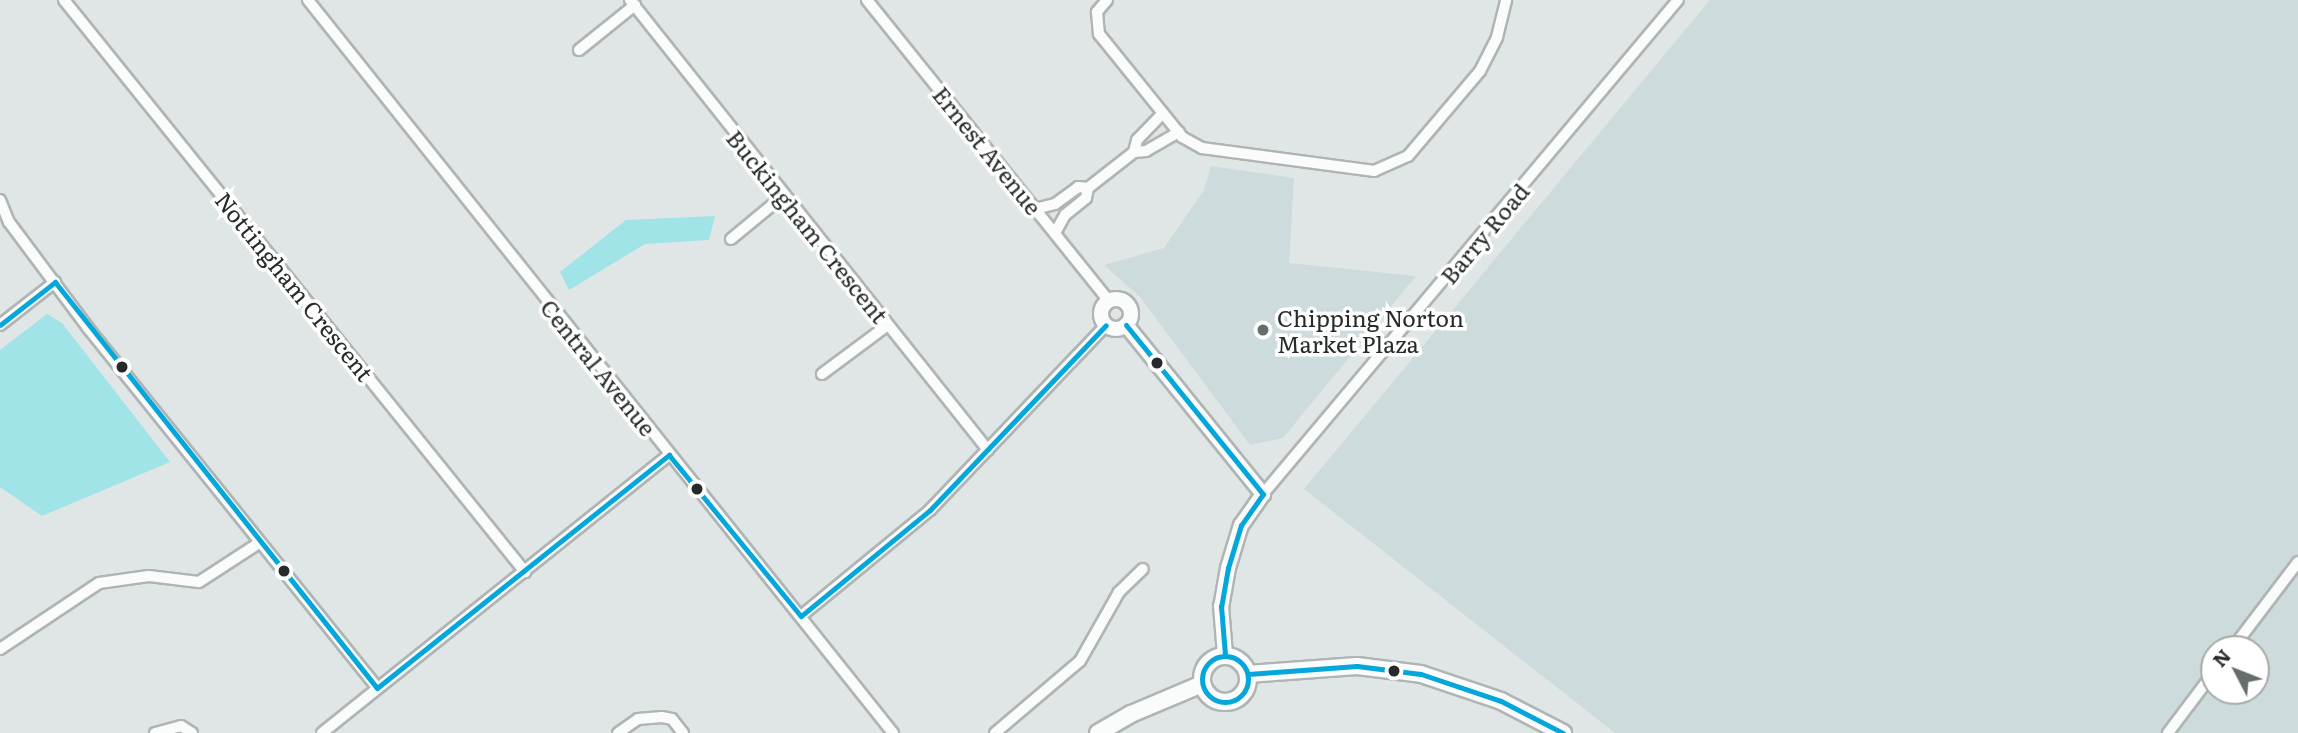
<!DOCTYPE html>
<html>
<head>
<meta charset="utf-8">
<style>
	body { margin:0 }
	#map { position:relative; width:2298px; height:733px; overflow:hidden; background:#e0e6e6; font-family:Literata,serif }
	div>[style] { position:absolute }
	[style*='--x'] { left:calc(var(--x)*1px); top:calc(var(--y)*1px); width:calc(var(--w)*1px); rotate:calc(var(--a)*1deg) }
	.built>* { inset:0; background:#cddbdc }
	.green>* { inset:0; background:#a0e4e7 }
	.roads { filter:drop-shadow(2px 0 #b0b4b4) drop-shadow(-2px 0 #b0b4b4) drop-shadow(0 2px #b0b4b4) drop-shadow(0 -2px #b0b4b4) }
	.minor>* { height:10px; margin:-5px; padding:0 5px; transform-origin:5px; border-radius:5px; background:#fafbfb }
	.tertiary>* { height:14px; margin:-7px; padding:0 7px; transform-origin:7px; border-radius:7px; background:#fafbfb }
	.tertiary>.ring { margin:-7px; padding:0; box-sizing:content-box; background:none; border:14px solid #fafbfb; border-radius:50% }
	.secondary>* { height:16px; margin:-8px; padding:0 8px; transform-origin:8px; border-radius:8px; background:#fafbfb }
	.secondary>.ring { margin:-8px; padding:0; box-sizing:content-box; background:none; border:16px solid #fafbfb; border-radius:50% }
	.bus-1>* { height:5px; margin:-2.5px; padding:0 2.5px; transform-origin:2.5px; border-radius:2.5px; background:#04a7db }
	.bus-1>.ring { margin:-2.5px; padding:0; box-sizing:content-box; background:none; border:5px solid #04a7db; border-radius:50% }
	.dots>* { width:19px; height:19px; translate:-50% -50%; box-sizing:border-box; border:4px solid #fff; border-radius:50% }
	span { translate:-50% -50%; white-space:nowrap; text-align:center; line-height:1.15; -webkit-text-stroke:7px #fff; paint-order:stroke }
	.street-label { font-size:23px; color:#262a2a }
	.poi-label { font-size:23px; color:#262a2a }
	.left { translate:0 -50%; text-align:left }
	.north { position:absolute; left:2200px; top:635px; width:70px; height:70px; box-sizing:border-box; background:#fff; border:2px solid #a8aaaa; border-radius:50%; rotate:312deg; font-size:19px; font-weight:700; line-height:28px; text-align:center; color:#262a2a }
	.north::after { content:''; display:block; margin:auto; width:24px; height:32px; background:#676c6c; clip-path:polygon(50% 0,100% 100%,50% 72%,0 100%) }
</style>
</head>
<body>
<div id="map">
	<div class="built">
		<i style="clip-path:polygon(evenodd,1710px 0,2298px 0,2298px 733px,1615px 733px,1304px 489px,1710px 0,2214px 649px,2256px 649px,2256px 691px,2214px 691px,2214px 649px)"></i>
		<i style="clip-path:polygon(1211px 166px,1294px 178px,1289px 263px,1416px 276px,1283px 438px,1250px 445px,1140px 297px,1104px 265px,1164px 248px,1204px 190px)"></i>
	</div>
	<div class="green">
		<i style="clip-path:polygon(715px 216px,709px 240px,645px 244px,569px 290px,560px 272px,626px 220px)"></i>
		<i style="clip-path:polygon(47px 314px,62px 323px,170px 462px,42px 516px,0 487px,0 350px)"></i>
	</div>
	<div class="roads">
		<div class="minor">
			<i style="--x:64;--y:0;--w:735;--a:51.13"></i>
			<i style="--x:308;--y:0;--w:938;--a:51.41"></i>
			<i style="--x:630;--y:0;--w:575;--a:51.5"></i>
			<i style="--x:867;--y:0;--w:386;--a:51.2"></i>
			<i style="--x:1107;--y:0;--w:16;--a:130"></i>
			<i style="--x:1097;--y:12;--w:22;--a:85"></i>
			<i style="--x:1099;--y:34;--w:132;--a:51.1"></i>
			<i style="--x:1182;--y:137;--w:23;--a:29"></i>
			<i style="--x:1202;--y:148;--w:174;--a:7.6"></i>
			<i style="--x:1374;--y:171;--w:37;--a:-24"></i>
			<i style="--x:1408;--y:156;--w:111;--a:-49.7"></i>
			<i style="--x:1480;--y:71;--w:38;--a:-63"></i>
			<i style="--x:1497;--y:37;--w:38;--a:-76"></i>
			<i style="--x:579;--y:50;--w:72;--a:-38.8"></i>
			<i style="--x:1134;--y:152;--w:12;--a:-76"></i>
			<i style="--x:1137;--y:140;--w:37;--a:-46"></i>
			<i style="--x:0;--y:200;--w:24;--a:68"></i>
			<i style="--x:9;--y:222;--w:132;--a:53.3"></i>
			<i style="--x:88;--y:328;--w:462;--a:51.2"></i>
			<i style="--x:1035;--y:209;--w:21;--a:-14"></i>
			<i style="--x:1055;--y:204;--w:29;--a:-36"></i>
			<i style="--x:1078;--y:187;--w:10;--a:6"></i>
			<i style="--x:1055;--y:233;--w:21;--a:-61"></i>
			<i style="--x:1065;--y:215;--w:27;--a:-39"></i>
			<i style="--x:1086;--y:198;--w:10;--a:-79"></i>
			<i style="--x:1088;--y:188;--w:58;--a:-38"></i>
			<i style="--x:1134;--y:152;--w:12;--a:-5"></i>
			<i style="--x:1146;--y:151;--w:38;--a:-30"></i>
			<i style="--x:731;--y:239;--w:67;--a:-39.6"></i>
			<i style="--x:0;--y:325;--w:70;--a:-38"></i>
			<i style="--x:822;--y:374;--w:82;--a:-36.6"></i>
			<i style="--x:1263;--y:494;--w:645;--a:-49.97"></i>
			<i style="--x:801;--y:616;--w:167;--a:-39.4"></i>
			<i style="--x:930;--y:510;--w:255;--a:-46.4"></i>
			<i style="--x:0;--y:649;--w:119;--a:-33.7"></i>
			<i style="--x:99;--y:583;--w:50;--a:-8"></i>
			<i style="--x:149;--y:576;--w:50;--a:6.8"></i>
			<i style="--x:199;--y:582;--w:72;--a:-33"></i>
			<i style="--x:2232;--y:649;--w:109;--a:-52.8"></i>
			<i style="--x:155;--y:733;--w:27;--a:-15"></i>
			<i style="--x:181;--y:726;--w:13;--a:32"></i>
			<i style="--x:322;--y:733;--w:445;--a:-38.7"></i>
			<i style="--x:618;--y:733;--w:24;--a:-35"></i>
			<i style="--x:638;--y:719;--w:24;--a:-5"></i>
			<i style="--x:662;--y:717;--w:10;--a:11"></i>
			<i style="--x:672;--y:719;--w:18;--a:52"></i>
			<i style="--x:995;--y:733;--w:111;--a:-40.3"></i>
			<i style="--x:1080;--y:661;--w:79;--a:-60.5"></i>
			<i style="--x:1119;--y:592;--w:33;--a:-44"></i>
			<i style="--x:2168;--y:733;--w:76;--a:-53"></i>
		</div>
		<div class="tertiary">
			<i class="ring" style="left:1101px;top:299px;width:16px;height:16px"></i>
			<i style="--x:1126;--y:325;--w:218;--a:51"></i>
			<i style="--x:1263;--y:494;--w:38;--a:125"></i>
			<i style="--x:1241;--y:525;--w:45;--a:106.8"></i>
			<i style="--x:1228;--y:568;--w:39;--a:100"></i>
			<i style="--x:1221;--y:606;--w:49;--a:85.3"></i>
		</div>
		<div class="secondary">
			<i class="ring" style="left:1202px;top:656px;width:30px;height:30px"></i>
			<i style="--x:1248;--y:674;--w:109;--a:-4.2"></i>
			<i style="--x:1357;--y:666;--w:64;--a:7.1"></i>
			<i style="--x:1421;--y:674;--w:84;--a:18.6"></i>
			<i style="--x:1501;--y:701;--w:70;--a:27.3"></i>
			<i style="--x:1098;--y:733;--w:38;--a:-30"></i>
			<i style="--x:1131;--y:714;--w:77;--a:-22.9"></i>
		</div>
	</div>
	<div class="bus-1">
		<i style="--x:0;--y:325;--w:70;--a:-38"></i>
		<i style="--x:55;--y:282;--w:518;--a:51.58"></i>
		<i style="--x:377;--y:688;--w:374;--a:-38.6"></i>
		<i style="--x:669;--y:455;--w:208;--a:50.7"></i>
		<i style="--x:801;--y:616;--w:167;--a:-39.4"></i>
		<i style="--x:930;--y:510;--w:255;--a:-46.4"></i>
		<i style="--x:1126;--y:325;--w:218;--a:51"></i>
		<i style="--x:1263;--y:494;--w:38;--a:125"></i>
		<i style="--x:1241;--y:525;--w:45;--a:106.8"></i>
		<i style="--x:1228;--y:568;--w:39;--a:100"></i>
		<i style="--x:1221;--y:606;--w:49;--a:85.3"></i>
		<i class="ring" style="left:1202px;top:656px;width:41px;height:41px"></i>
		<i style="--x:1248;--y:674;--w:109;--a:-4.2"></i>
		<i style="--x:1357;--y:666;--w:64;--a:7.1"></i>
		<i style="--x:1421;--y:674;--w:84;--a:18.6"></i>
		<i style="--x:1501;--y:701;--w:70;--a:27.3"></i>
	</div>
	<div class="dots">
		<i style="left:1263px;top:330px;background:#676c6c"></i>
		<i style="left:1157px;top:363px;background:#262a2a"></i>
		<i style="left:122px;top:367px;background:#262a2a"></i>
		<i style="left:697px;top:489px;background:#262a2a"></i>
		<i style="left:284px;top:571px;background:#262a2a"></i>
		<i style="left:1394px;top:671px;background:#262a2a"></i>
	</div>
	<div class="street-label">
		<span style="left:988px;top:150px;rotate:51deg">Ernest Avenue</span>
		<span style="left:808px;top:226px;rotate:51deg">Buckingham Crescent</span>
		<span style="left:1484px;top:233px;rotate:-50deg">Barry Road</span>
		<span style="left:295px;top:286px;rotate:51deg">Nottingham Crescent</span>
		<span style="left:599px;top:367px;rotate:51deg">Central Avenue</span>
	</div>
	<div class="poi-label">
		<span class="left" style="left:1277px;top:330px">Chipping Norton<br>Market Plaza</span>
	</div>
	<div class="north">N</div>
</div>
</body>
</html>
